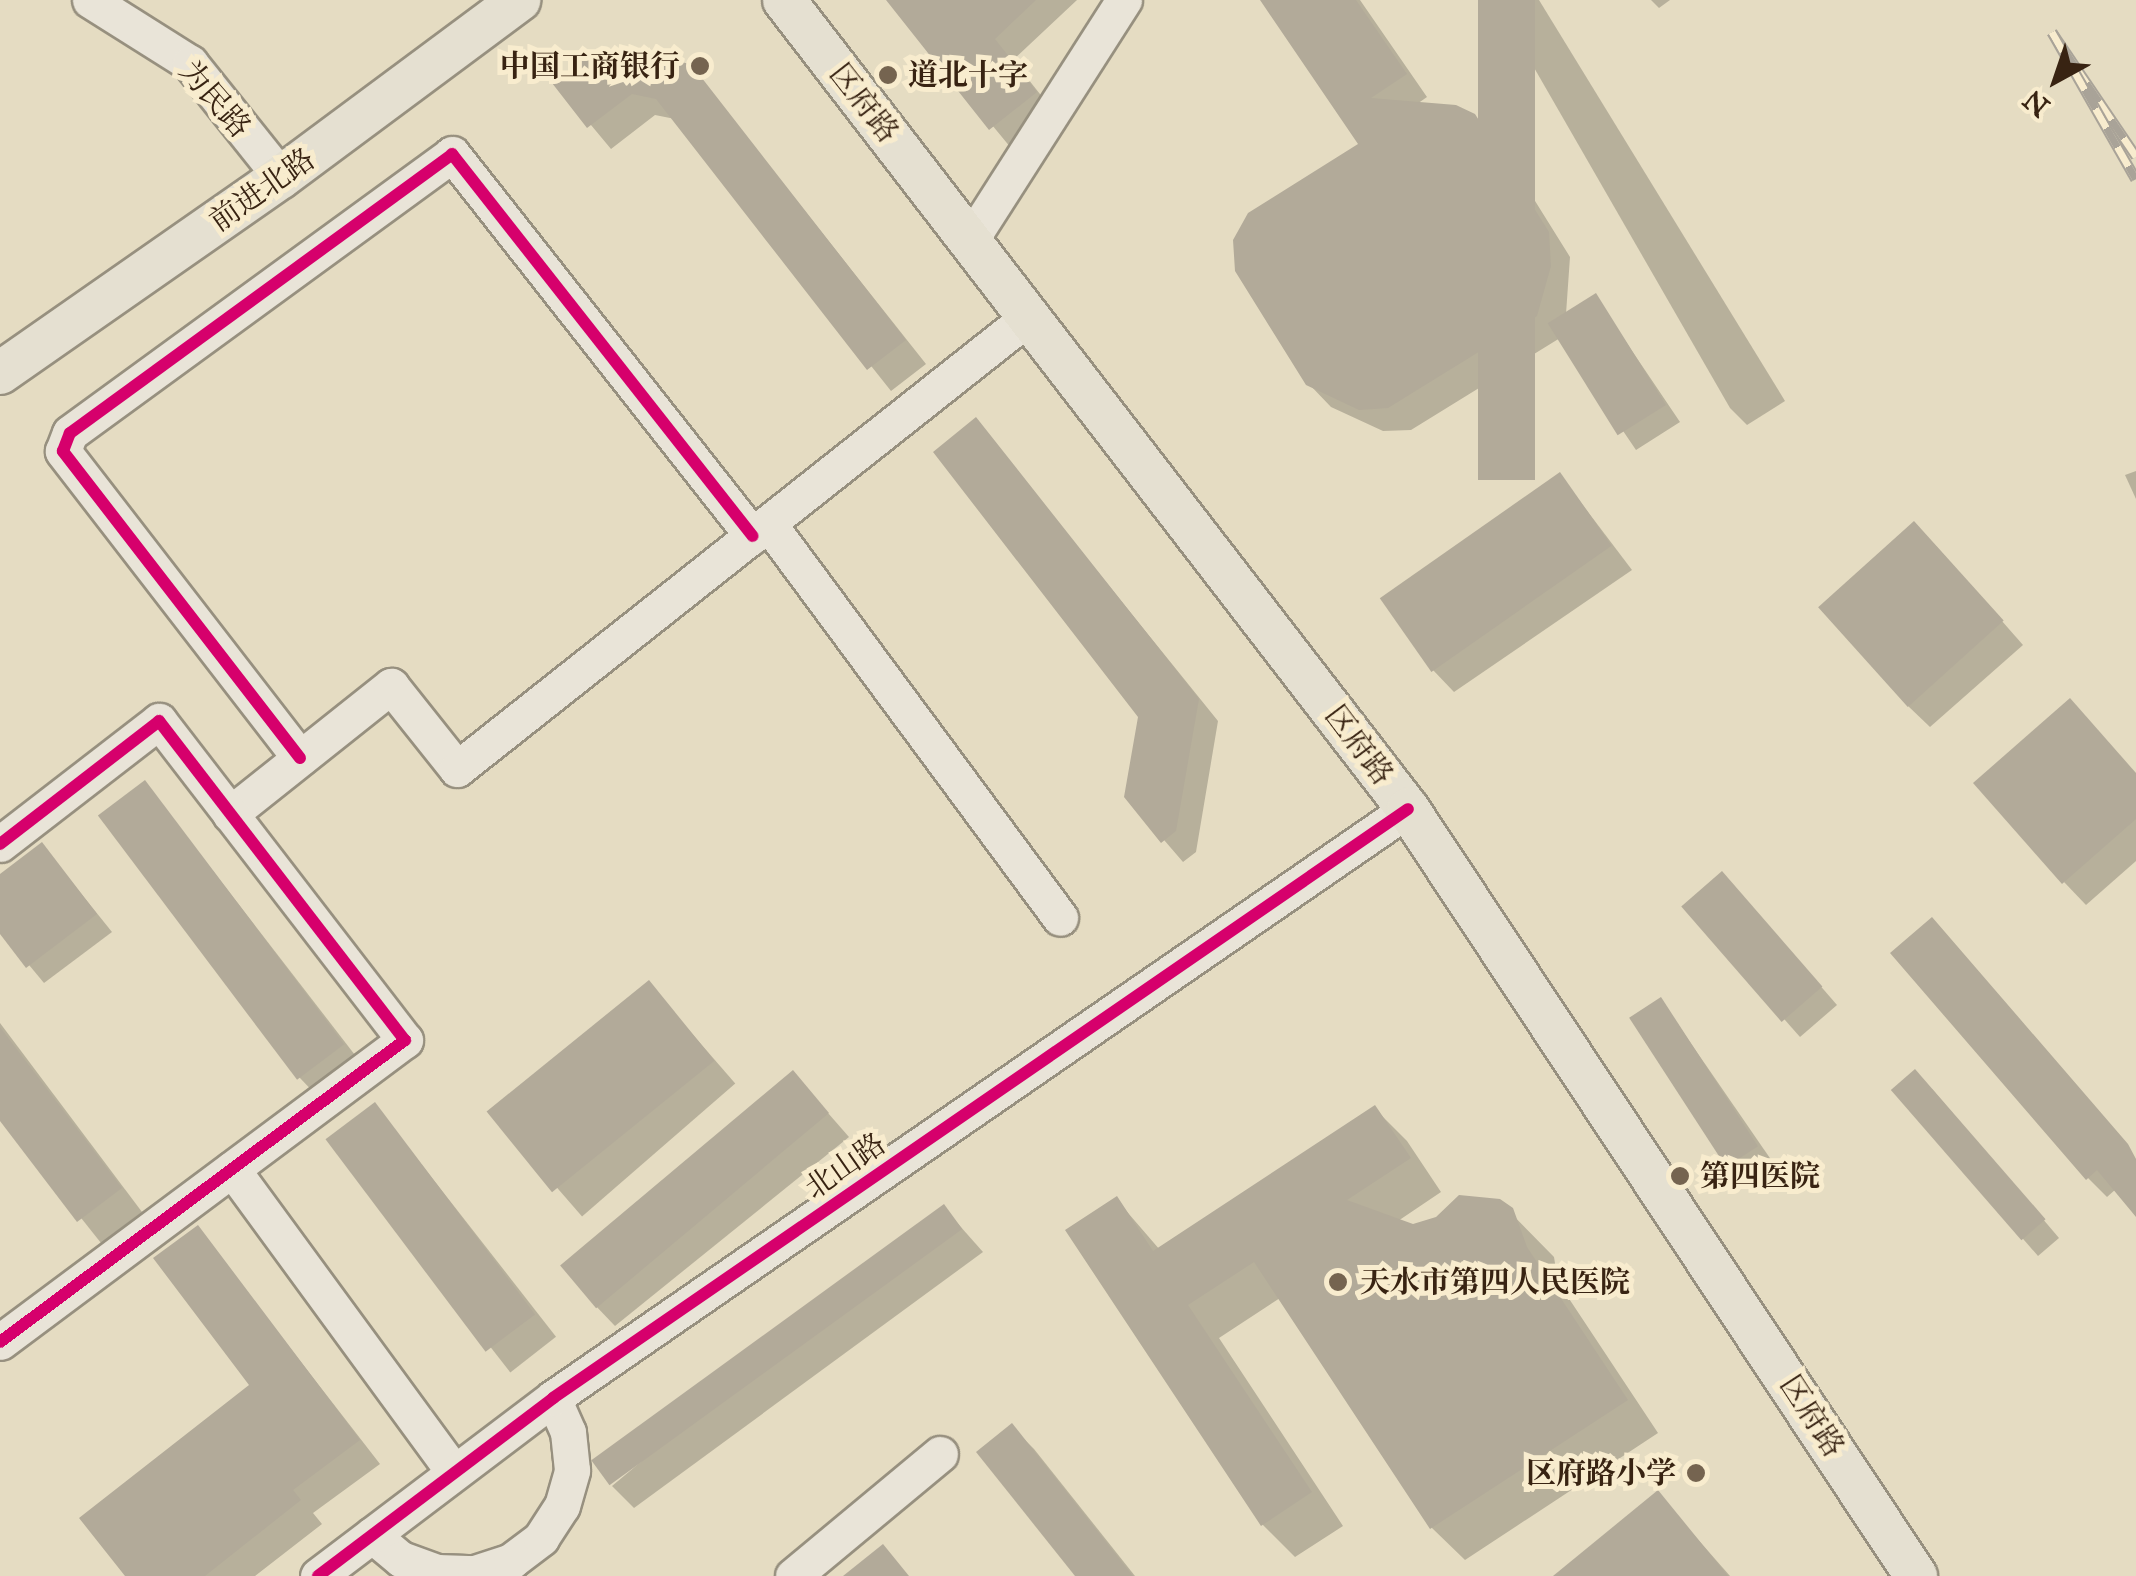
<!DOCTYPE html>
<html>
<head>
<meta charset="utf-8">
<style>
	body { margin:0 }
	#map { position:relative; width:2136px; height:1576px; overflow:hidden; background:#e5dcc2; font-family:"IM FELL Great Primer","Noto Serif SC",serif }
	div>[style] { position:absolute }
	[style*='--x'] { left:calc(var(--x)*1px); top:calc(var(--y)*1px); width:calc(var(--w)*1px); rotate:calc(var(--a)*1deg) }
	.shadow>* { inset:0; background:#0003; transform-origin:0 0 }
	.building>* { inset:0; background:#b2aa99; transform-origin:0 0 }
	.roads { filter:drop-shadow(2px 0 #97907f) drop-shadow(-2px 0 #97907f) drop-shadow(0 2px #97907f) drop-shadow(0 -2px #97907f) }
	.minor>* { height:35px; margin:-17.5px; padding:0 17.5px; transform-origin:17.5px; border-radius:17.5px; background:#e9e4d8 }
	.major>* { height:42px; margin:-21px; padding:0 21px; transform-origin:21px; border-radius:21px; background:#e5e0d1 }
	.rail>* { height:11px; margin-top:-5.5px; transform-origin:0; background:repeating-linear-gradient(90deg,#f8ecce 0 22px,#a9a398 0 44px); box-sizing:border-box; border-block:2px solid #a9a398 }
	.cycleway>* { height:12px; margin:-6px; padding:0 6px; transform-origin:6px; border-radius:6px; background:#d6006c }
	.dots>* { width:28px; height:28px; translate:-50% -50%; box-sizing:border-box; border:5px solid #f8ecce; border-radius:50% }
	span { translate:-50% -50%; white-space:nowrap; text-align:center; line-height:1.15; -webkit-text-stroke:10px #f8ecce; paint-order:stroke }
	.poi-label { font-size:30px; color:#382312; font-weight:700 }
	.right { translate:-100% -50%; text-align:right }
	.left { translate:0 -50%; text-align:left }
	.street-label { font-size:30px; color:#382312 }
	.north { position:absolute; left:2006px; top:30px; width:100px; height:100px; -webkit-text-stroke:8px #f8ecce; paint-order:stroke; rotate:220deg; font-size:28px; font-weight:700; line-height:40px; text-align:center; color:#382312 }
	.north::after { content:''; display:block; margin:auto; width:35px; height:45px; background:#382312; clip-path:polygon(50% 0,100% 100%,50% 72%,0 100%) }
</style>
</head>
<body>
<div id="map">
	<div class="shadow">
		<i style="clip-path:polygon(889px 0,1077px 0,1013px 60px,1055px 113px,1011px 148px)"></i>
		<i style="clip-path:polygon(1263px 0,1360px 0,1427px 97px,1417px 104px,1474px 116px,1497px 140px,1570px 257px,1566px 314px,1595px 296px,1680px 422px,1636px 450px,1560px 338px,1411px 430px,1383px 431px,1331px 407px,1308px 383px,1234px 255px,1250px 215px,1362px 145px)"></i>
		<i style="clip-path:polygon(1495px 0,1539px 0,1785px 401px,1747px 425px,1730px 408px)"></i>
		<i style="clip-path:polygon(1651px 0,1670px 0,1659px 8px)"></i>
		<i style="clip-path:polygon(690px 66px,926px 364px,891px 391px,675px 119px,655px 115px,611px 149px,556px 83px)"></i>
		<i style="clip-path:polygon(976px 421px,1218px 721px,1196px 852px,1183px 862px,1127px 797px,1140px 716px)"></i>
		<i style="clip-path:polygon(2136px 471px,2136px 499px,2125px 475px)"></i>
		<i style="clip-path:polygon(1560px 475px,1632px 570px,1454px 692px,1432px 669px)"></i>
		<i style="clip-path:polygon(1936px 546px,2023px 645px,1930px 727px,1907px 705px)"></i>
		<i style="clip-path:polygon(2136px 773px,2136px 861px,2086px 905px,2064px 882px)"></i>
		<i style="clip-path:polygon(145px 783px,365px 1068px,321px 1100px,299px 1077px)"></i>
		<i style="clip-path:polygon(42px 845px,112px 932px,44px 983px,0 930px,0 877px)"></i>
		<i style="clip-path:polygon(1738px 891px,1837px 1005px,1800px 1037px,1685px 907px)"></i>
		<i style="clip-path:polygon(1932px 920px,2136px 1160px,2136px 1213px,2116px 1189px,2107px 1197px,2088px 1178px)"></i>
		<i style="left:648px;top:983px;width:133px;height:203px;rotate:49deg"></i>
		<i style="clip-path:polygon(1661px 1000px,1774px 1164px,1745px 1183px,1728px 1166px)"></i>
		<i style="clip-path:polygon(0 1023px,142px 1212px,101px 1243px,0 1116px)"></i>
		<i style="clip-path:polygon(793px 1073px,849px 1137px,615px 1326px,593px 1303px)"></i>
		<i style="clip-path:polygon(1932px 1089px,2059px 1238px,2038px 1256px,1894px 1090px)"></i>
		<i style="left:375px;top:1105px;width:294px;height:58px;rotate:52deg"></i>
		<i style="clip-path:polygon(1375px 1109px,1407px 1141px,1441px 1192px,1398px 1221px,1413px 1226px,1499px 1201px,1554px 1257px,1558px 1282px,1658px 1433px,1465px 1560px,1432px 1528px,1280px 1298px,1219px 1338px,1343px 1526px,1295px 1557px,1263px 1525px,1116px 1199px,1160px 1250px)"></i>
		<i style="clip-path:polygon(944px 1208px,983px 1252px,634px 1508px,612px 1486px)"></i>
		<i style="clip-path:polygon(197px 1228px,380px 1464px,313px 1513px,322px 1524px,255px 1576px,128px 1576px,253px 1386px)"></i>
		<i style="clip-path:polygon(1012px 1427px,1034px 1449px,1135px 1576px,1078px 1576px)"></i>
		<i style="clip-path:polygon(1658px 1494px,1730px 1576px,1557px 1576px)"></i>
	</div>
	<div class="building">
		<i style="clip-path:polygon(886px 0,1036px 0,995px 39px,1037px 92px,989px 130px)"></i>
		<i style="clip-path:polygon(1260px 0,1356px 0,1407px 74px,1371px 98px,1456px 105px,1475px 114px,1549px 232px,1551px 266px,1537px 316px,1388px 408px,1359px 410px,1306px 385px,1235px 271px,1233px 240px,1248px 213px,1358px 144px)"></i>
		<i style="left:1478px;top:0;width:57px;height:480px"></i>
		<i style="clip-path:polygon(600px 47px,691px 64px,906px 340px,867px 370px,656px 99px,632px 94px,587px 128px,552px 83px)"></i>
		<i style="left:1596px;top:293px;width:132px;height:57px;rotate:58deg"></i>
		<i style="clip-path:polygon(976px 417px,1199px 699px,1176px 831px,1161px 843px,1124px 797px,1138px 717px,933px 452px)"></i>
		<i style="left:1560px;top:472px;width:90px;height:220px;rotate:55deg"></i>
		<i style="left:1914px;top:521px;width:134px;height:129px;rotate:48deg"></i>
		<i style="clip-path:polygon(2070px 698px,2136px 773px,2136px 819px,2062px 884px,1973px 783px)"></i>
		<i style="left:145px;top:780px;width:331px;height:59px;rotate:53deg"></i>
		<i style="clip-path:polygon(42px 842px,97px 914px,26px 968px,0 934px,0 874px)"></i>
		<i style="left:1722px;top:871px;width:153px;height:54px;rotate:49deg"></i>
		<i style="clip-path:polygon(1932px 917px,2128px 1144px,2136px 1159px,2136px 1217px,2097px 1170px,2086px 1180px,1890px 953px)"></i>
		<i style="left:649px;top:980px;width:104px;height:209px;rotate:51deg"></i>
		<i style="left:1661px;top:997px;width:178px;height:38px;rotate:57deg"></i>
		<i style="clip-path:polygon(0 1027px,122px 1188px,77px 1222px,0 1121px)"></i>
		<i style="left:1915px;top:1069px;width:199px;height:32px;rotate:49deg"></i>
		<i style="left:793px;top:1070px;width:56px;height:304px;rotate:50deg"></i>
		<i style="left:375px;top:1102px;width:266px;height:62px;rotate:53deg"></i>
		<i style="clip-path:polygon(1375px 1105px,1411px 1158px,1347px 1200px,1413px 1224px,1436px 1217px,1459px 1195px,1500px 1199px,1513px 1208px,1527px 1247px,1628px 1400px,1430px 1529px,1254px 1262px,1188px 1305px,1312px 1492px,1261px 1526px,1065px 1230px,1117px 1196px,1153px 1251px)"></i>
		<i style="left:944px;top:1204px;width:31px;height:436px;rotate:54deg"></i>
		<i style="clip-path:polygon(198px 1225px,360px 1440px,293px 1490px,301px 1500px,205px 1576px,125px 1576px,79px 1518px,249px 1385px,153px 1258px)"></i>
		<i style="clip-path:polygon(1012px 1423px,1133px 1576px,1075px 1576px,976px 1452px)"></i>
		<i style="clip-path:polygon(1658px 1490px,1728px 1576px,1553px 1576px)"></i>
		<i style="clip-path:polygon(883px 1544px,909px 1576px,843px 1576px)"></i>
	</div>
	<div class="roads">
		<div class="minor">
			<i style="--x:90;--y:0;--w:118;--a:32.2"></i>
			<i style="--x:190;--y:63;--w:146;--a:51.4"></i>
			<i style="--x:971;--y:239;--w:284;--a:-57.4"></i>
			<i style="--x:768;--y:523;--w:491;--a:53.5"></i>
			<i style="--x:300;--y:758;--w:388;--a:-127.7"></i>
			<i style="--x:63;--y:451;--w:19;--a:-69"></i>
			<i style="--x:70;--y:433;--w:473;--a:-36.1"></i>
			<i style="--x:452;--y:154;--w:486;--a:51.8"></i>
			<i style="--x:230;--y:814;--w:206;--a:-38.5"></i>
			<i style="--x:391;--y:686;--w:106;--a:51.5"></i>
			<i style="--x:457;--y:769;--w:732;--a:-38.34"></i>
			<i style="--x:0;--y:844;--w:201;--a:-37.7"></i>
			<i style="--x:159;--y:721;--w:403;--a:52.4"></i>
			<i style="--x:405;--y:1040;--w:505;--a:143.29"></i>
			<i style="--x:232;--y:1169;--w:376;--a:53.8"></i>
			<i style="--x:372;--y:1535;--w:38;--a:40"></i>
			<i style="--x:401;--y:1559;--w:38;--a:20"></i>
			<i style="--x:437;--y:1572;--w:38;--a:2"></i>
			<i style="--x:475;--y:1573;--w:38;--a:-18"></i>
			<i style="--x:511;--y:1561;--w:38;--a:-37"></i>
			<i style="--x:541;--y:1538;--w:38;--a:-57"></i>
			<i style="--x:562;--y:1506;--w:37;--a:-74"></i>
			<i style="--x:572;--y:1470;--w:38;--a:-96"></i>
			<i style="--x:568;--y:1432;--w:37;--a:-114"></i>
			<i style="--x:318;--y:1576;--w:295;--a:-37.1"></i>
			<i style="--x:553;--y:1398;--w:1038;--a:-34.56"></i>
			<i style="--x:793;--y:1576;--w:191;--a:-39.7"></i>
		</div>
		<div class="major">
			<i style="--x:784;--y:0;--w:1022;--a:52.36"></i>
			<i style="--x:1408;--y:809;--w:920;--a:56.48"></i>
			<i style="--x:0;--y:373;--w:343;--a:-34.9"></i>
			<i style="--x:281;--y:177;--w:297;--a:-36.6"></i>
		</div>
	</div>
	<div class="rail">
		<i style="--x:2136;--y:156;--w:150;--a:-124.1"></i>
		<i style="--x:2052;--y:32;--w:169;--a:60.3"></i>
	</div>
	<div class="cycleway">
		<i style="--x:300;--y:758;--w:388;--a:-127.7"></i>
		<i style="--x:63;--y:451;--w:19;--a:-69"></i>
		<i style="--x:70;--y:433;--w:473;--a:-36.1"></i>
		<i style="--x:452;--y:154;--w:486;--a:51.8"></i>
		<i style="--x:0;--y:844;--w:201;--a:-37.7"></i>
		<i style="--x:159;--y:721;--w:403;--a:52.4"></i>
		<i style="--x:405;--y:1040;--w:505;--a:143.29"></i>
		<i style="--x:318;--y:1576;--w:295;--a:-37.1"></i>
		<i style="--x:553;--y:1398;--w:1038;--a:-34.56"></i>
	</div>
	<div class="dots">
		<i style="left:700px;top:66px;background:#756450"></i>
		<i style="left:888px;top:75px;background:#756450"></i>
		<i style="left:1680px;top:1176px;background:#756450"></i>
		<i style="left:1338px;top:1282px;background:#756450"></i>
		<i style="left:1696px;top:1473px;background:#756450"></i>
	</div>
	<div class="poi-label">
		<span class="right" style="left:680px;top:66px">中国工商银行</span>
		<span class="left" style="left:908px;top:75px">道北十字</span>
		<span class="left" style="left:1700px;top:1176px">第四医院</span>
		<span class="left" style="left:1360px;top:1282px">天水市第四人民医院</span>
		<span class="right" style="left:1676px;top:1473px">区府路小学</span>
	</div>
	<div class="street-label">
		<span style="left:215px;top:99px;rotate:49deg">为民路</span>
		<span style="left:864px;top:103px;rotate:52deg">区府路</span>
		<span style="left:262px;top:190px;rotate:-35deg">前进北路</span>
		<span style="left:1359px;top:745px;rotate:53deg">区府路</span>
		<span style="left:845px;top:1166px;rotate:-35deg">北山路</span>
		<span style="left:1812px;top:1416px;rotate:57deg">区府路</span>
	</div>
	<div class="north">N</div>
</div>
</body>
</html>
